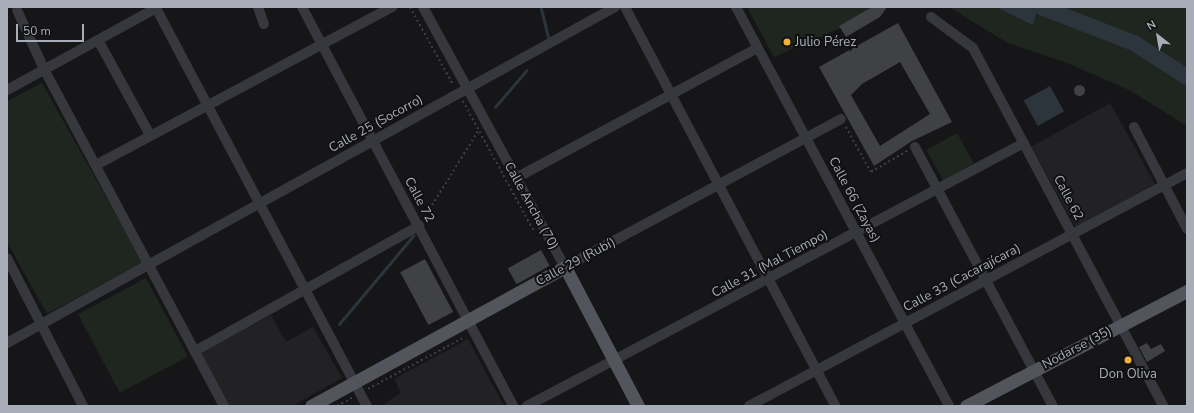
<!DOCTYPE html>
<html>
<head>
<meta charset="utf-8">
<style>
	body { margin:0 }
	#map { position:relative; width:1194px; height:413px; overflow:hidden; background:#161618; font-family:"Nunito Sans",sans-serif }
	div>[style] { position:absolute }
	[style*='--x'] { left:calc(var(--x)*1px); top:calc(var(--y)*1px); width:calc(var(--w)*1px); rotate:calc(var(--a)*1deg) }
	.built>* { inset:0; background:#222225; transform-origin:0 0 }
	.green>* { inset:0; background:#1e261f; transform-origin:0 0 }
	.water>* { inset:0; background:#2c353c; transform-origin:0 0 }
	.stream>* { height:2.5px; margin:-1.25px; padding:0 1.25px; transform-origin:1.25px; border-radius:1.25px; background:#2c353c }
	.river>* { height:16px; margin:-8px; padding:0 8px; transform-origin:8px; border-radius:8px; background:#2c353c }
	.building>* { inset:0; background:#404145; transform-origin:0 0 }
	.round { border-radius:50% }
	.path>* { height:1.5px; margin-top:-0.75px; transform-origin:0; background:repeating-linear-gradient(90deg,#3d3f44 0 2px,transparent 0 5px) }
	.minor>* { height:10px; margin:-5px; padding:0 5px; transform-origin:5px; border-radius:5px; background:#37383d }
	.major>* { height:13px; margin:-6.5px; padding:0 6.5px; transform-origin:6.5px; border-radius:6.5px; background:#53555c }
	.dots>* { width:11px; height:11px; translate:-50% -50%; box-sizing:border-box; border:2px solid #111113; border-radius:50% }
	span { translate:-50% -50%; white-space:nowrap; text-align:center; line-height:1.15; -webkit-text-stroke:4px #111113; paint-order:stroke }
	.poi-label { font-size:13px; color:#a8adb8 }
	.left { translate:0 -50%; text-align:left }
	.street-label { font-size:13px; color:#a8adb8 }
	.frame { position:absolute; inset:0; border:8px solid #a8adb8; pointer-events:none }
	.north { position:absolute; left:1138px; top:16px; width:40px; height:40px; -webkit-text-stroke:3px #111113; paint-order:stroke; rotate:329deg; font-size:11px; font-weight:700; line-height:16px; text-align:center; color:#a8adb8 }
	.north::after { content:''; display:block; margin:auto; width:14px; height:18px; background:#a8adb8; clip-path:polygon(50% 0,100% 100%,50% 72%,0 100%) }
	.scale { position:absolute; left:16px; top:24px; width:68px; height:18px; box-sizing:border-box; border:2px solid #a8adb8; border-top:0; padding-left:5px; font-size:12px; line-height:14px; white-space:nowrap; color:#a8adb8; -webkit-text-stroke:3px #111113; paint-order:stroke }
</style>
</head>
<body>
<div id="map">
	<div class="built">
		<i style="left:1110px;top:103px;width:93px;height:90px;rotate:61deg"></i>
		<i style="clip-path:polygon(271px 315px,286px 342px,313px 327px,342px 378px,292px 406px,228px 406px,199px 354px)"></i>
		<i style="clip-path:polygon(468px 339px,504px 406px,381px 406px,401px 393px,394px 379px)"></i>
	</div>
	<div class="green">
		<i style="clip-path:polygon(747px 7px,876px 7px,843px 27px,774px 57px)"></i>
		<i style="clip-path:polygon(949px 7px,1187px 7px,1187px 126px,1131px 91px,1067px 63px,1008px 43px)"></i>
		<i style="clip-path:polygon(42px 83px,143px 263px,47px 314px,7px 242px,7px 101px)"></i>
		<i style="left:957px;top:133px;width:35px;height:35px;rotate:61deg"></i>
		<i style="left:146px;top:278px;width:89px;height:77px;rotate:62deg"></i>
	</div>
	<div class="water">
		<i style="clip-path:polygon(996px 7px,1038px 7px,1033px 25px)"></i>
		<i style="left:1050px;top:86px;width:29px;height:30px;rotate:61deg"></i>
	</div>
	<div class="stream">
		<i style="--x:541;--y:7;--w:30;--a:76"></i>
		<i style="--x:495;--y:107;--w:48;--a:-49.3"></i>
		<i style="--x:339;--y:324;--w:115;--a:-49.9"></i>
	</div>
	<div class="river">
		<i style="--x:1041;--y:7;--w:100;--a:21.2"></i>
		<i style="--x:1134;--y:43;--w:63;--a:32.7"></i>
	</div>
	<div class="building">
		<i style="clip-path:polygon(872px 7px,887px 7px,880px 17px,846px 37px,839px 26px)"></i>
		<i style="clip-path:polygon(evenodd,898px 23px,952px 122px,912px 141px,874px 166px,819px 67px,898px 23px,900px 62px,930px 114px,880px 146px,851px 95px,862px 84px,900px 62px)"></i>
		<i class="round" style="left:1073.5px;top:84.5px;width:11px;height:11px"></i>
		<i style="left:541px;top:250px;width:18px;height:38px;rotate:61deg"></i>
		<i style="left:425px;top:259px;width:60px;height:28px;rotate:62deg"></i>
		<i style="clip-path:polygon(1147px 343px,1151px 349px,1161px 344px,1165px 351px,1147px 362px,1139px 347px)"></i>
	</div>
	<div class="path">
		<i style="--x:410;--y:7;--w:90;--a:60.9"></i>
		<i style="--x:463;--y:101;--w:148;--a:61.4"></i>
		<i style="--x:846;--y:127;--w:51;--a:60.9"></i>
		<i style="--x:871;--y:172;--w:42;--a:-30.3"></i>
		<i style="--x:424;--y:218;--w:102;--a:-58.2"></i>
		<i style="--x:368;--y:389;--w:110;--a:-28.2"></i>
		<i style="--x:337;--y:406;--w:17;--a:-28"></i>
	</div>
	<div class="minor">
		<i style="--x:258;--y:7;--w:18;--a:71"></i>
		<i style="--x:302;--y:7;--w:451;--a:62.1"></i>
		<i style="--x:423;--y:7;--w:296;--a:61.4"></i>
		<i style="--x:565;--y:267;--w:313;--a:-28.2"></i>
		<i style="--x:625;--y:7;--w:451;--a:62.2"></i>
		<i style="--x:736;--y:7;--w:452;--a:61.9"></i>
		<i style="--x:17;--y:10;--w:65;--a:65.4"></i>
		<i style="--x:44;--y:69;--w:382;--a:61.9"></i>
		<i style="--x:931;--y:17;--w:52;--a:36.4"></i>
		<i style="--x:973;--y:48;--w:405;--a:62"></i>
		<i style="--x:98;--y:40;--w:108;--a:61.3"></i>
		<i style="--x:7;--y:90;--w:170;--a:-28.8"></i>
		<i style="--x:156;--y:8;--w:450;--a:62.1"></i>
		<i style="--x:1134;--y:127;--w:115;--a:62.5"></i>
		<i style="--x:915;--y:147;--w:293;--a:62"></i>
		<i style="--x:96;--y:165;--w:336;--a:-28.1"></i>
		<i style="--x:516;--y:178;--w:274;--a:-28.3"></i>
		<i style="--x:7;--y:258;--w:166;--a:62.8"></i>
		<i style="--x:7;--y:343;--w:695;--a:-28.93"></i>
		<i style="--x:195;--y:351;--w:257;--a:-29.2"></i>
		<i style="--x:527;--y:406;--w:562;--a:-27.89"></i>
		<i style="--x:749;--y:406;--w:496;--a:-28"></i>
	</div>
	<div class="major">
		<i style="--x:311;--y:406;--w:290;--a:-28.7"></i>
		<i style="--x:565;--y:267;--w:157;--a:62.3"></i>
		<i style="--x:966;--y:406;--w:249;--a:-27.5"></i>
	</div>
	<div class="dots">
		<i style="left:787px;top:42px;background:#f2b134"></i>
		<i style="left:1128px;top:360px;background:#f2b134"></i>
	</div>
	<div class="poi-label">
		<span class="left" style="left:795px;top:42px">Julio Pérez</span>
		<span style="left:1128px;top:374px">Don Oliva</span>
	</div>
	<div class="street-label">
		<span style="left:376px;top:124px;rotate:-29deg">Calle 25 (Socorro)</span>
		<span style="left:1068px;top:198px;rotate:62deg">Calle 62</span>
		<span style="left:419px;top:200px;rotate:62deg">Calle 72</span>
		<span style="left:854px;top:200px;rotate:62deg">Calle 66 (Zayas)</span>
		<span style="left:531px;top:206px;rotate:61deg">Calle Ancha (70)</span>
		<span style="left:576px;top:262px;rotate:-28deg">Calle 29 (Rubí)</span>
		<span style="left:770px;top:264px;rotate:-28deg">Calle 31 (Mal Tiempo)</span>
		<span style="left:962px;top:278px;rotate:-28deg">Calle 33 (Cacarajícara)</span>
		<span style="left:1077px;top:348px;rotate:-28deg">Nodarse (35)</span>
	</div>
	<div class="frame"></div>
	<div class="north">N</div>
	<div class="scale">50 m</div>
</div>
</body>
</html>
